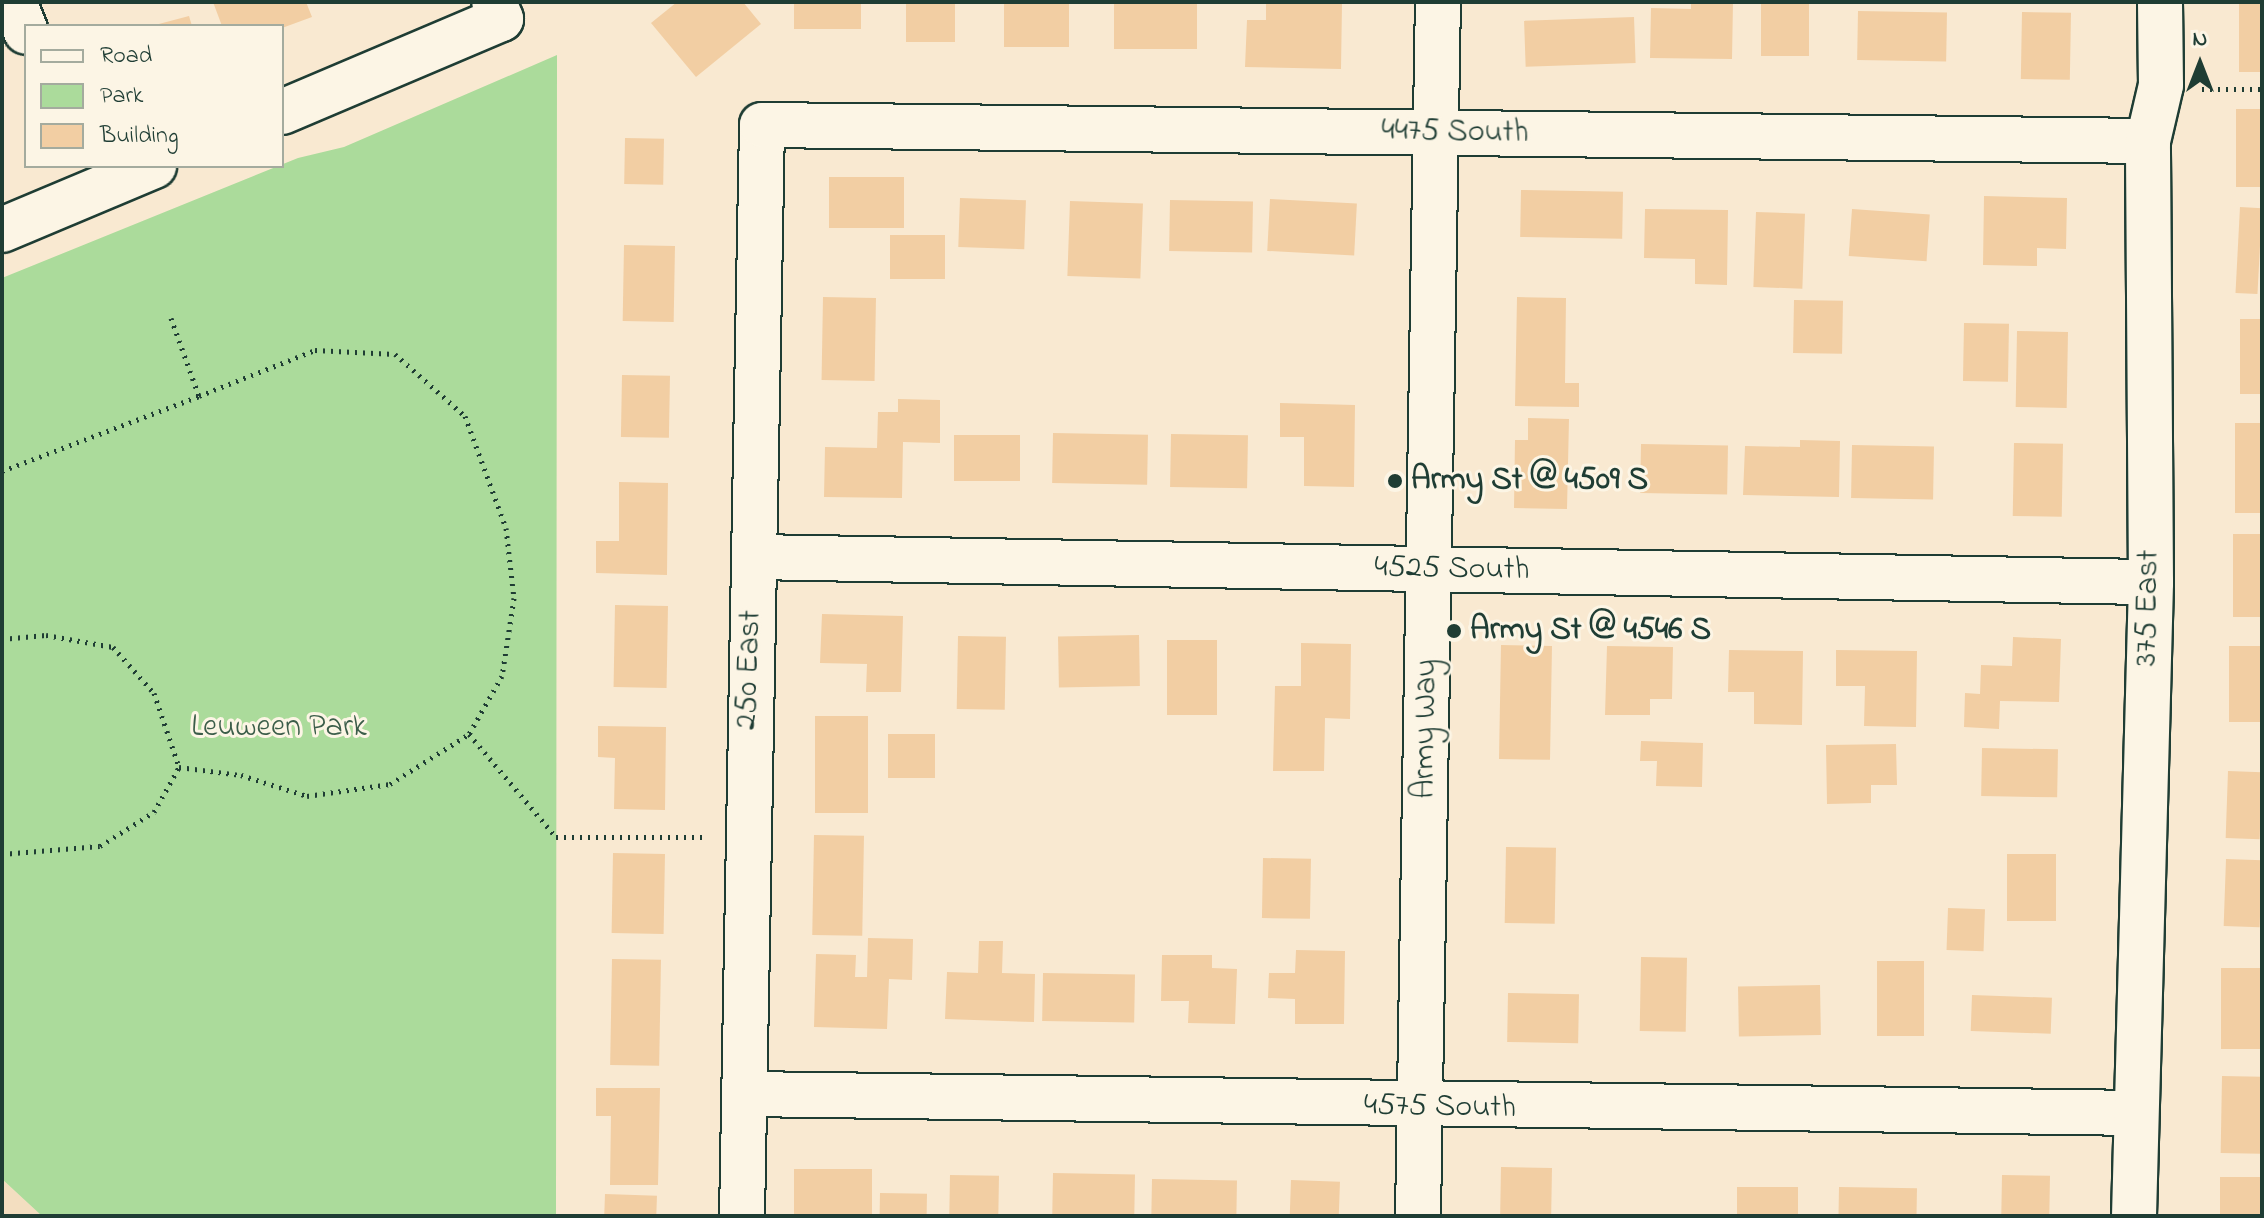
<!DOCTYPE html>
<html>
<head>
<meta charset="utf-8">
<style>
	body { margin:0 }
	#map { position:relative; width:2264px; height:1218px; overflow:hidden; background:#f9e9d1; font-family:"Indie Flower",sans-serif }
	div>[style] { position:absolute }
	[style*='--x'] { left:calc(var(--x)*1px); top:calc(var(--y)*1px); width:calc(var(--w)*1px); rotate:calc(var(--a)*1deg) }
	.built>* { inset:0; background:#f3dec0 }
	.green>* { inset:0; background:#abdb9b }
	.building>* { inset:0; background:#f2cea3; transform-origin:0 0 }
	.path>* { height:5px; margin-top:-2.5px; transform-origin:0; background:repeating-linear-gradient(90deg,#1f3d34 0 2px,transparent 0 8px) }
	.roads { filter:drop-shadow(2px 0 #1f3d34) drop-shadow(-2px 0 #1f3d34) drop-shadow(0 2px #1f3d34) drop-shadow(0 -2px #1f3d34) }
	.minor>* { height:44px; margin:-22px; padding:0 22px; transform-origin:22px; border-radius:22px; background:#fcf5e5 }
	.dots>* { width:22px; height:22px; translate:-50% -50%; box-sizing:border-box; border:4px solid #fcf5e5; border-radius:50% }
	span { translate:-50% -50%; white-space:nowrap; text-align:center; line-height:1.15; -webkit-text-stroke:6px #fcf5e5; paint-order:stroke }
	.street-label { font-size:32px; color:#1f3d34 }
	.poi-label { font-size:32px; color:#1f3d34; font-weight:700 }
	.left { translate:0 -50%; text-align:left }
	.park-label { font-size:32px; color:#3b5d49 }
	.frame { position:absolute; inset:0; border:4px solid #1f3d34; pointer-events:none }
	.legend { position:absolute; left:24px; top:24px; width:260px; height:144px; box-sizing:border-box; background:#fcf5e5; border:2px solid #a4ab9e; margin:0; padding:10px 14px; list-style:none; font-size:24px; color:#1f3d34 }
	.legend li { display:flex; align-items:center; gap:16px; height:40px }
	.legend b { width:40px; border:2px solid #a4ab9e }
	.north { position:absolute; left:2160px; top:24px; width:80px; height:80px; -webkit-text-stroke:6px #fcf5e5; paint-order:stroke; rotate:0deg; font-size:22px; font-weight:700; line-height:32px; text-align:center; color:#1f3d34 }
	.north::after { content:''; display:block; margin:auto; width:28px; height:36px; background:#1f3d34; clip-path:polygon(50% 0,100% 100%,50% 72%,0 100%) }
</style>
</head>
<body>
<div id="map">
	<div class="built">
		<i style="clip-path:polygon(2px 1179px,42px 1216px,2px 1216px)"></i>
	</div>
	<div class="green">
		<i style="clip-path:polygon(557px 55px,556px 1216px,42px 1216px,2px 1179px,2px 278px,298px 158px,344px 147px)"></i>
	</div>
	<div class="building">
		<i style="clip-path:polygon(213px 2px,306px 2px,312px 17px,282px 28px,222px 26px)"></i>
		<i style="clip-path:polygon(677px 2px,743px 2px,761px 24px,696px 77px,651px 23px)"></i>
		<i style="left:794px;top:2px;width:67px;height:27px"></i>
		<i style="left:906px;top:2px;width:49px;height:40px"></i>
		<i style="left:1004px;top:2px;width:65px;height:45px"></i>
		<i style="left:1114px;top:2px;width:83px;height:47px"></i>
		<i style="clip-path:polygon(1266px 2px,1342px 4px,1341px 69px,1245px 67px,1247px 20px,1266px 20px)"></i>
		<i style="clip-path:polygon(1691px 2px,1733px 2px,1732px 59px,1650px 58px,1651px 8px,1691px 9px)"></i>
		<i style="left:1761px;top:2px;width:48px;height:54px"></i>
		<i style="left:2239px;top:2px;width:23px;height:70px"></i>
		<i style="left:1858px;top:11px;width:89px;height:49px;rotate:1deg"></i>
		<i style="left:2022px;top:12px;width:49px;height:67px;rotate:1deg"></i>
		<i style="clip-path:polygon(189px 16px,192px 26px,155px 26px,155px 25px)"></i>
		<i style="left:1634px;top:17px;width:46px;height:110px;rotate:88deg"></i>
		<i style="left:2236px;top:109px;width:26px;height:78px"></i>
		<i style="left:625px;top:138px;width:39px;height:46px;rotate:1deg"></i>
		<i style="left:829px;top:177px;width:75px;height:51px"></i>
		<i style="left:1521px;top:190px;width:102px;height:47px;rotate:1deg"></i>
		<i style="clip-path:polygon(1984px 196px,2067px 198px,2066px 249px,2037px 248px,2037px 266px,1983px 265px)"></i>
		<i style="left:960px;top:198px;width:66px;height:49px;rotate:2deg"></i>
		<i style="left:1270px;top:199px;width:87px;height:52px;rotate:3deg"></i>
		<i style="left:1170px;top:200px;width:83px;height:51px;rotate:1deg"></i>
		<i style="left:1070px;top:201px;width:73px;height:75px;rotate:2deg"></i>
		<i style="left:2240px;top:207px;width:22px;height:86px;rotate:3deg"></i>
		<i style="clip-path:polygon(1645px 209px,1728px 210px,1727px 285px,1695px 284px,1695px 259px,1644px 258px)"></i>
		<i style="left:1852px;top:209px;width:78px;height:47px;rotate:4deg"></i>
		<i style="left:1756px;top:212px;width:49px;height:75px;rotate:2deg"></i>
		<i style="left:890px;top:235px;width:55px;height:44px"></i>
		<i style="left:624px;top:245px;width:51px;height:76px;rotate:1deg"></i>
		<i style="left:823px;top:297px;width:53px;height:83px;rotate:1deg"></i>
		<i style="clip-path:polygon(1517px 297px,1566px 298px,1565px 383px,1579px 383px,1579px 407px,1515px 406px)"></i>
		<i style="left:1794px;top:300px;width:49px;height:53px;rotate:1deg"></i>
		<i style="left:2240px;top:319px;width:22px;height:75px"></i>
		<i style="left:1964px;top:323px;width:45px;height:58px;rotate:1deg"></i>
		<i style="left:2017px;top:331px;width:51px;height:76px;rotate:1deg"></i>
		<i style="left:622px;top:375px;width:48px;height:62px;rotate:1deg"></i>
		<i style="clip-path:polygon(898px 399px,940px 400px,940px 443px,903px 442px,902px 498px,824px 497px,825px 447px,877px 448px,878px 412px,898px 412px)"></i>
		<i style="clip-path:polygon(1280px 403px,1355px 405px,1354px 487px,1304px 486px,1304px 437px,1280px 437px)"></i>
		<i style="clip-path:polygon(1528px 418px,1569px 419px,1567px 509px,1514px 508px,1515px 440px,1528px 440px)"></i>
		<i style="left:2235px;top:423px;width:27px;height:90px"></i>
		<i style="left:1053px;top:433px;width:95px;height:50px;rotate:1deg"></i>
		<i style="left:1171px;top:434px;width:77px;height:53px;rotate:1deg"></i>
		<i style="left:954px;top:435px;width:66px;height:46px"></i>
		<i style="clip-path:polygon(1800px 440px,1840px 441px,1839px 497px,1743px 495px,1745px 446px,1800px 447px)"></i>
		<i style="left:2014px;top:443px;width:49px;height:73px;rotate:1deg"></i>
		<i style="left:1641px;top:444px;width:87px;height:49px;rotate:1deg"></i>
		<i style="left:1852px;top:445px;width:82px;height:53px;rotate:1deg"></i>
		<i style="clip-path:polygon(619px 482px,668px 483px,667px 575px,596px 573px,596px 541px,619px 541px)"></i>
		<i style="left:2233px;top:534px;width:29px;height:83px"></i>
		<i style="left:615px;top:605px;width:53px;height:82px;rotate:1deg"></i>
		<i style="clip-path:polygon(822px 614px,903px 616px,901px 692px,866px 692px,867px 664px,820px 663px)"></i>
		<i style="left:1139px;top:635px;width:51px;height:81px;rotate:89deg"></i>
		<i style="left:958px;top:636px;width:48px;height:73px;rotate:1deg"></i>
		<i style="clip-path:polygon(2013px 637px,2061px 639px,2059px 702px,2000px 701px,1999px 729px,1964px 727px,1965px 693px,1980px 694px,1981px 665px,2012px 666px)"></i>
		<i style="left:1167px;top:640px;width:50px;height:75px"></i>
		<i style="clip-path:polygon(1301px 643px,1351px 644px,1350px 719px,1325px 718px,1324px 771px,1273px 771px,1275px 686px,1301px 686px)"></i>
		<i style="left:1501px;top:645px;width:51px;height:114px;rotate:1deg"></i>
		<i style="clip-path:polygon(1607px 646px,1673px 647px,1672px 699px,1650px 699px,1650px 715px,1605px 715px)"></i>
		<i style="left:2229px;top:646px;width:33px;height:76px"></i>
		<i style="clip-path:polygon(1729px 650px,1803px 651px,1802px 725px,1754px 724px,1754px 692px,1728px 692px)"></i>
		<i style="clip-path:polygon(1836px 650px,1917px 651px,1916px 727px,1864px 726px,1865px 686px,1836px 686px)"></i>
		<i style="left:815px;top:716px;width:53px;height:97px"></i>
		<i style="clip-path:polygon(598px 726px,666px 727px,665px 810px,614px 809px,615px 758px,598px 757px)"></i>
		<i style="left:888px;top:734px;width:47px;height:44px"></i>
		<i style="clip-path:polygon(1641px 741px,1703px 743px,1702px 787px,1656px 786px,1657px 761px,1640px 761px)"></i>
		<i style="clip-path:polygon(1896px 744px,1897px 785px,1871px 785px,1871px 803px,1827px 804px,1826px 745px)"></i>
		<i style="left:1982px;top:748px;width:76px;height:48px;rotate:1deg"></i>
		<i style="left:2228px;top:771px;width:34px;height:67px;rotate:2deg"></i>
		<i style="left:814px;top:835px;width:50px;height:100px;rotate:1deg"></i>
		<i style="left:1506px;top:847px;width:50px;height:76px;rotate:1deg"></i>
		<i style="left:613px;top:853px;width:52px;height:80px;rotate:1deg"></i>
		<i style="left:2007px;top:854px;width:49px;height:67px"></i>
		<i style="left:1263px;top:858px;width:48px;height:60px;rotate:1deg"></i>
		<i style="left:2226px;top:859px;width:36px;height:67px;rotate:2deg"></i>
		<i style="left:1948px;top:908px;width:37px;height:42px;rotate:2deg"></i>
		<i style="clip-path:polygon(868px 938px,913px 939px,912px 980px,889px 979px,887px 1029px,814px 1027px,816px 954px,856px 955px,855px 977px,867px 977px)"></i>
		<i style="clip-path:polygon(979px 941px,1003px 941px,1002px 973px,1035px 974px,1034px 1022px,945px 1019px,947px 972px,978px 973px)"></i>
		<i style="clip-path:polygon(1296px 950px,1345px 951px,1344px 1024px,1295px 1024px,1295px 999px,1268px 998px,1269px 973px,1295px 973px)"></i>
		<i style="clip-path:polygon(1162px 955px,1212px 955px,1212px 968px,1237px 969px,1235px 1024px,1188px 1023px,1189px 1001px,1161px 1001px)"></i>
		<i style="left:1641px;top:957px;width:46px;height:74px;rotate:1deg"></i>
		<i style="left:612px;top:959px;width:49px;height:106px;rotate:1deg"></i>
		<i style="left:1877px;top:961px;width:47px;height:75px"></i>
		<i style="left:2262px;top:968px;width:81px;height:41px;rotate:90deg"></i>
		<i style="left:1043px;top:973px;width:92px;height:48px;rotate:1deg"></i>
		<i style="left:1820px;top:985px;width:50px;height:82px;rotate:89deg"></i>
		<i style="left:1508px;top:993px;width:71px;height:49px;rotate:1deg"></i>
		<i style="left:1972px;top:995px;width:80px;height:36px;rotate:2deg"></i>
		<i style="left:2222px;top:1076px;width:40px;height:77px;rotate:1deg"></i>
		<i style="clip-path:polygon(596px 1088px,660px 1088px,658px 1185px,610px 1185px,611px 1116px,596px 1116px)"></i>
		<i style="left:1501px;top:1167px;width:51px;height:49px;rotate:1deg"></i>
		<i style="left:794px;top:1169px;width:78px;height:47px"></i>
		<i style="left:1053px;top:1173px;width:82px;height:43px;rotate:1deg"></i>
		<i style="left:950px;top:1175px;width:49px;height:41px;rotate:1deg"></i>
		<i style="left:2002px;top:1175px;width:48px;height:41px;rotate:1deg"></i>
		<i style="left:2220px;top:1177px;width:42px;height:39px"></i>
		<i style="left:1152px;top:1179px;width:85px;height:37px;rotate:1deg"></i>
		<i style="left:1291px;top:1180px;width:49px;height:36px;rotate:2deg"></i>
		<i style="left:1737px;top:1187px;width:61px;height:29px"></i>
		<i style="left:1839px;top:1187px;width:78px;height:29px;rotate:1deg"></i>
		<i style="left:880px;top:1193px;width:47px;height:23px;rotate:1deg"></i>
		<i style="left:605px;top:1194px;width:52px;height:22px;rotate:2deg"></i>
	</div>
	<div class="path">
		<i style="--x:2202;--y:89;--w:60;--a:0"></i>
		<i style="--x:171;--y:318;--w:83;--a:70.3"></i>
		<i style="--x:199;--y:396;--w:125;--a:-21.6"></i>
		<i style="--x:315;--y:350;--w:80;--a:2.9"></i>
		<i style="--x:395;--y:354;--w:94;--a:41.5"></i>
		<i style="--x:465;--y:416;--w:119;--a:69.9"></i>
		<i style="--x:506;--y:528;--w:70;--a:83.5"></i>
		<i style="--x:514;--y:598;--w:79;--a:98.7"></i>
		<i style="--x:502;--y:676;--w:67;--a:119.6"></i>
		<i style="--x:2;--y:471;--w:211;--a:-20.8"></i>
		<i style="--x:2;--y:639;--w:44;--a:-5.2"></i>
		<i style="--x:46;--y:635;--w:68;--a:10.2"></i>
		<i style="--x:113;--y:647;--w:62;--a:48.3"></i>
		<i style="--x:154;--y:693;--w:78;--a:71.3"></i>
		<i style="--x:179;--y:767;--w:63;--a:7.4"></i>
		<i style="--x:241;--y:775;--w:69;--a:17.7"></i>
		<i style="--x:307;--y:796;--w:84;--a:-8.2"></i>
		<i style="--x:390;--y:784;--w:93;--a:-32.3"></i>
		<i style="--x:469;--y:734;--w:135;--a:49.8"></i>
		<i style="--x:556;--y:837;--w:152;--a:0"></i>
		<i style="--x:2;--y:854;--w:98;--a:-4.7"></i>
		<i style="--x:100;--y:846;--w:64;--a:-32.2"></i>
		<i style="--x:154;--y:812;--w:51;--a:-60.9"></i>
	</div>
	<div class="roads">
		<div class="minor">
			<i style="--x:14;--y:2;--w:32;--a:68"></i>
			<i style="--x:282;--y:112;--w:238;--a:-23"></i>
			<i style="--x:501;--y:19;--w:18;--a:-112"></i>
			<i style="--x:2;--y:230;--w:165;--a:-22.8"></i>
			<i style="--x:754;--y:557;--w:1397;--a:1.03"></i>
			<i style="--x:745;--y:1094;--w:1390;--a:0.78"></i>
			<i style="--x:742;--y:1216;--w:1091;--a:-88.95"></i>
			<i style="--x:762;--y:125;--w:1386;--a:0.66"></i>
			<i style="--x:1418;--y:1216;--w:1214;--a:-89.06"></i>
			<i style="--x:2134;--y:1216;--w:634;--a:-88.46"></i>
			<i style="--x:2151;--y:582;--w:441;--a:-90.4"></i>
			<i style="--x:2148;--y:141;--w:57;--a:-76.9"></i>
			<i style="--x:2161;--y:85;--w:83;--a:-90.7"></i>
		</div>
	</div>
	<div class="dots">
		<i style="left:1395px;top:481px;background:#1f3d34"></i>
		<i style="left:1454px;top:631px;background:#1f3d34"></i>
	</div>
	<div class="street-label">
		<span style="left:1455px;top:133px;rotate:1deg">4475 South</span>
		<span style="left:1452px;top:570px;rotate:1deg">4525 South</span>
		<span style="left:2149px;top:608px;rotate:-89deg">375 East</span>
		<span style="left:750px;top:670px;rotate:-88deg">250 East</span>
		<span style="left:1427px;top:729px;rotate:-89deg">Army Way</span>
		<span style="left:1440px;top:1108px;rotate:1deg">4575 South</span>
	</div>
	<div class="poi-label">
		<span class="left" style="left:1411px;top:481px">Army St @ 4509 S</span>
		<span class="left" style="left:1470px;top:631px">Army St @ 4546 S</span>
	</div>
	<div class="park-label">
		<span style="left:279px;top:728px">Leuween Park</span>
	</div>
	<div class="frame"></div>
	<ul class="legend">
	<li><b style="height:10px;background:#fcf5e5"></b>Road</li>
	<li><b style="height:22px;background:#abdb9b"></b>Park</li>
	<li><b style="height:22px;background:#f2cea3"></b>Building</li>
	</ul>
	<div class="north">N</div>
</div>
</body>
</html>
